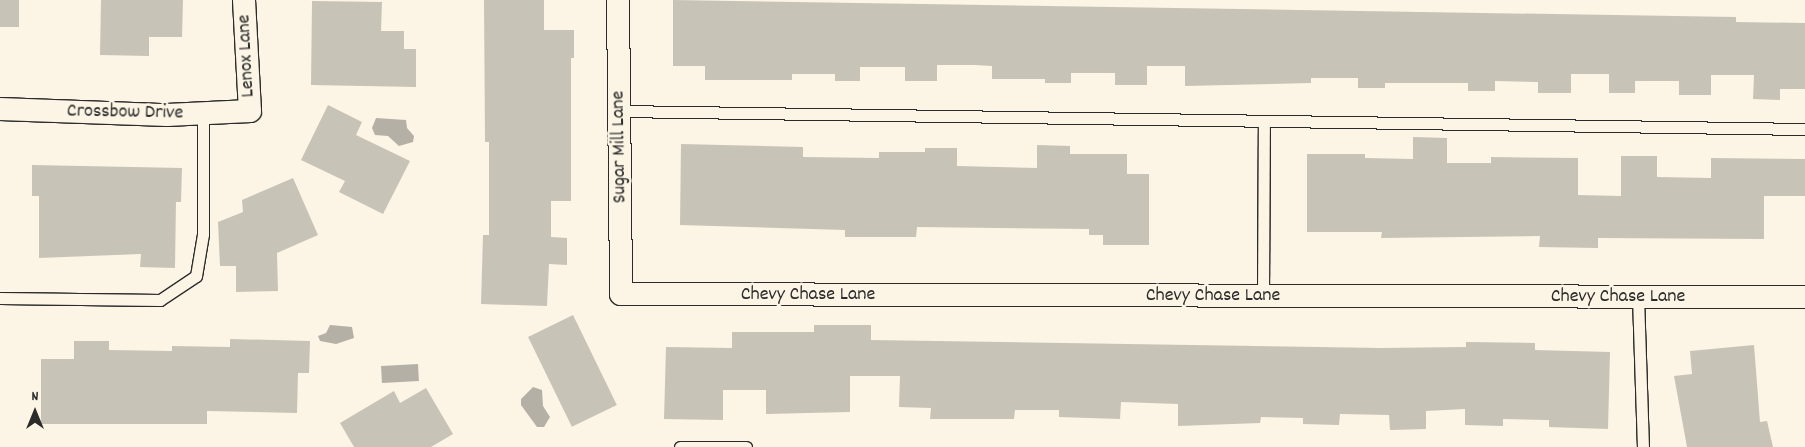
<!DOCTYPE html>
<html>
<head>
<meta charset="utf-8">
<style>
	body { margin:0 }
	#map { position:relative; width:1805px; height:447px; overflow:hidden; background:#fcf5e5; font-family:Dekko,sans-serif }
	div>[style] { position:absolute }
	[style*='--x'] { left:calc(var(--x)*1px); top:calc(var(--y)*1px); width:calc(var(--w)*1px); rotate:calc(var(--a)*1deg) }
	.water>* { inset:0; background:#b4b0a5; transform-origin:0 0 }
	.building>* { inset:0; background:#c8c3b7; transform-origin:0 0 }
	.roads { filter:drop-shadow(1px 0 #2b2b2b) drop-shadow(-1px 0 #2b2b2b) drop-shadow(0 1px #2b2b2b) drop-shadow(0 -1px #2b2b2b) }
	.service>* { height:11px; margin:-5.5px; padding:0 5.5px; transform-origin:5.5px; border-radius:5.5px; background:#fcf5e5 }
	.minor>* { height:22px; margin:-11px; padding:0 11px; transform-origin:11px; border-radius:11px; background:#fcf5e5 }
	span { translate:-50% -50%; white-space:nowrap; text-align:center; line-height:1.15; -webkit-text-stroke:5px #fcf5e5; paint-order:stroke }
	.street-label { font-size:20px; color:#2b2b2b }
	.north { position:absolute; left:10px; top:387px; width:50px; height:50px; -webkit-text-stroke:4px #fcf5e5; paint-order:stroke; rotate:0deg; font-size:14px; font-weight:700; line-height:20px; text-align:center; color:#2b2b2b }
	.north::after { content:''; display:block; margin:auto; width:18px; height:22px; background:#2b2b2b; clip-path:polygon(50% 0,100% 100%,50% 72%,0 100%) }
</style>
</head>
<body>
<div id="map">
	<div class="water">
		<i style="clip-path:polygon(376px 118px,406px 120px,407px 128px,414px 136px,413px 142px,399px 146px,388px 136px,375px 135px,372px 128px)"></i>
		<i style="clip-path:polygon(330px 325px,352px 327px,354px 338px,336px 344px,320px 341px,318px 336px,326px 333px)"></i>
		<i style="left:418px;top:364px;width:17px;height:37px;rotate:87deg"></i>
		<i style="clip-path:polygon(533px 387px,542px 390px,543px 406px,550px 417px,544px 427px,537px 427px,521px 405px,521px 399px)"></i>
	</div>
	<div class="building">
		<i style="left:0;top:0;width:19px;height:27px"></i>
		<i style="clip-path:polygon(101px 0,183px 0,182px 37px,149px 37px,149px 56px,100px 55px)"></i>
		<i style="clip-path:polygon(484px 0,544px 0,544px 30px,574px 30px,574px 58px,571px 58px,571px 201px,551px 201px,551px 237px,567px 238px,567px 265px,549px 264px,547px 306px,481px 304px,483px 235px,489px 235px,489px 142px,485px 142px)"></i>
		<i style="clip-path:polygon(673px 0,1736px 17px,1736px 22px,1805px 23px,1805px 89px,1780px 89px,1780px 100px,1753px 99px,1754px 75px,1711px 75px,1711px 95px,1679px 95px,1679px 81px,1635px 81px,1635px 93px,1609px 93px,1609px 74px,1571px 74px,1571px 93px,1538px 93px,1538px 82px,1495px 81px,1495px 91px,1468px 91px,1468px 83px,1385px 83px,1385px 88px,1358px 88px,1358px 78px,1311px 78px,1311px 83px,1185px 86px,1185px 66px,1147px 66px,1147px 85px,1115px 85px,1115px 73px,1071px 73px,1071px 83px,1045px 83px,1045px 79px,992px 79px,992px 66px,975px 65px,937px 65px,937px 81px,905px 81px,905px 67px,860px 67px,860px 81px,835px 81px,835px 74px,792px 74px,792px 80px,705px 80px,705px 66px,673px 66px)"></i>
		<i style="clip-path:polygon(312px 1px,382px 2px,381px 31px,404px 31px,404px 49px,416px 49px,416px 87px,311px 85px)"></i>
		<i style="clip-path:polygon(328px 105px,362px 122px,356px 135px,410px 161px,383px 214px,339px 192px,345px 181px,301px 160px)"></i>
		<i style="clip-path:polygon(1413px 137px,1447px 138px,1447px 163px,1491px 163px,1491px 157px,1578px 158px,1578px 195px,1621px 196px,1621px 156px,1657px 156px,1657px 177px,1711px 178px,1711px 158px,1805px 159px,1805px 196px,1764px 196px,1764px 239px,1598px 238px,1598px 248px,1539px 247px,1540px 236px,1381px 238px,1382px 232px,1307px 232px,1307px 154px,1365px 154px,1365px 158px,1413px 159px)"></i>
		<i style="clip-path:polygon(681px 144px,803px 147px,803px 157px,879px 158px,879px 152px,925px 152px,925px 148px,957px 148px,957px 166px,1037px 168px,1037px 145px,1070px 146px,1070px 154px,1127px 154px,1127px 174px,1149px 174px,1149px 245px,1103px 245px,1103px 235px,1089px 235px,1089px 229px,917px 227px,916px 237px,845px 237px,845px 230px,680px 225px)"></i>
		<i style="clip-path:polygon(32px 165px,182px 168px,181px 202px,176px 202px,175px 268px,140px 267px,141px 254px,39px 258px,39px 196px,32px 196px)"></i>
		<i style="clip-path:polygon(293px 178px,318px 235px,277px 253px,278px 291px,236px 292px,236px 266px,220px 266px,218px 222px,243px 212px,242px 200px)"></i>
		<i style="left:573px;top:315px;width:100px;height:50px;rotate:64deg"></i>
		<i style="clip-path:polygon(814px 325px,871px 325px,871px 340px,1381px 348px,1466px 347px,1466px 342px,1535px 343px,1535px 350px,1610px 352px,1608px 429px,1549px 427px,1549px 420px,1503px 419px,1503px 426px,1465px 425px,1465px 409px,1426px 411px,1426px 429px,1390px 430px,1389px 415px,1340px 414px,1339px 425px,1303px 424px,1303px 418px,1261px 417px,1260px 423px,1178px 426px,1178px 404px,1121px 402px,1120px 419px,1059px 417px,1059px 410px,1015px 410px,1014px 419px,930px 419px,931px 408px,899px 407px,900px 376px,850px 376px,850px 412px,766px 414px,766px 390px,723px 390px,723px 420px,664px 419px,666px 347px,732px 348px,732px 332px,814px 332px)"></i>
		<i style="clip-path:polygon(230px 339px,310px 341px,309px 373px,298px 373px,297px 413px,207px 411px,207px 424px,41px 424px,41px 359px,74px 359px,74px 341px,109px 341px,109px 350px,172px 351px,172px 346px,230px 347px)"></i>
		<i style="clip-path:polygon(1754px 345px,1760px 422px,1767px 421px,1773px 447px,1687px 447px,1674px 376px,1692px 374px,1690px 351px)"></i>
		<i style="clip-path:polygon(426px 388px,453px 434px,431px 447px,354px 447px,340px 423px,394px 391px,400px 403px)"></i>
	</div>
	<div class="roads">
		<div class="service">
			<i style="--x:619;--y:111;--w:1186;--a:0.87"></i>
			<i style="--x:1263;--y:296;--w:175;--a:-89.7"></i>
			<i style="--x:1638;--y:297;--w:150;--a:88.1"></i>
			<i style="--x:0;--y:298;--w:160;--a:0.7"></i>
			<i style="--x:160;--y:300;--w:43;--a:-33.7"></i>
			<i style="--x:196;--y:276;--w:43;--a:-80.5"></i>
			<i style="--x:203;--y:234;--w:120;--a:-90"></i>
			<i style="--x:680;--y:447;--w:66;--a:0"></i>
		</div>
		<div class="minor">
			<i style="--x:618;--y:0;--w:294;--a:89.4"></i>
			<i style="--x:621;--y:294;--w:1184;--a:0.15"></i>
			<i style="--x:0;--y:109;--w:167;--a:2.1"></i>
			<i style="--x:167;--y:115;--w:83;--a:-2.8"></i>
			<i style="--x:250;--y:111;--w:111;--a:-93.1"></i>
		</div>
	</div>
	<div class="street-label">
		<span style="left:247px;top:56px;rotate:-93deg">Lenox Lane</span>
		<span style="left:125px;top:113px;rotate:1deg">Crossbow Drive</span>
		<span style="left:620px;top:147px;rotate:-91deg">Sugar Mill Lane</span>
		<span style="left:808px;top:295px">Chevy Chase Lane</span>
		<span style="left:1213px;top:296px">Chevy Chase Lane</span>
		<span style="left:1618px;top:297px">Chevy Chase Lane</span>
	</div>
	<div class="north">N</div>
</div>
</body>
</html>
